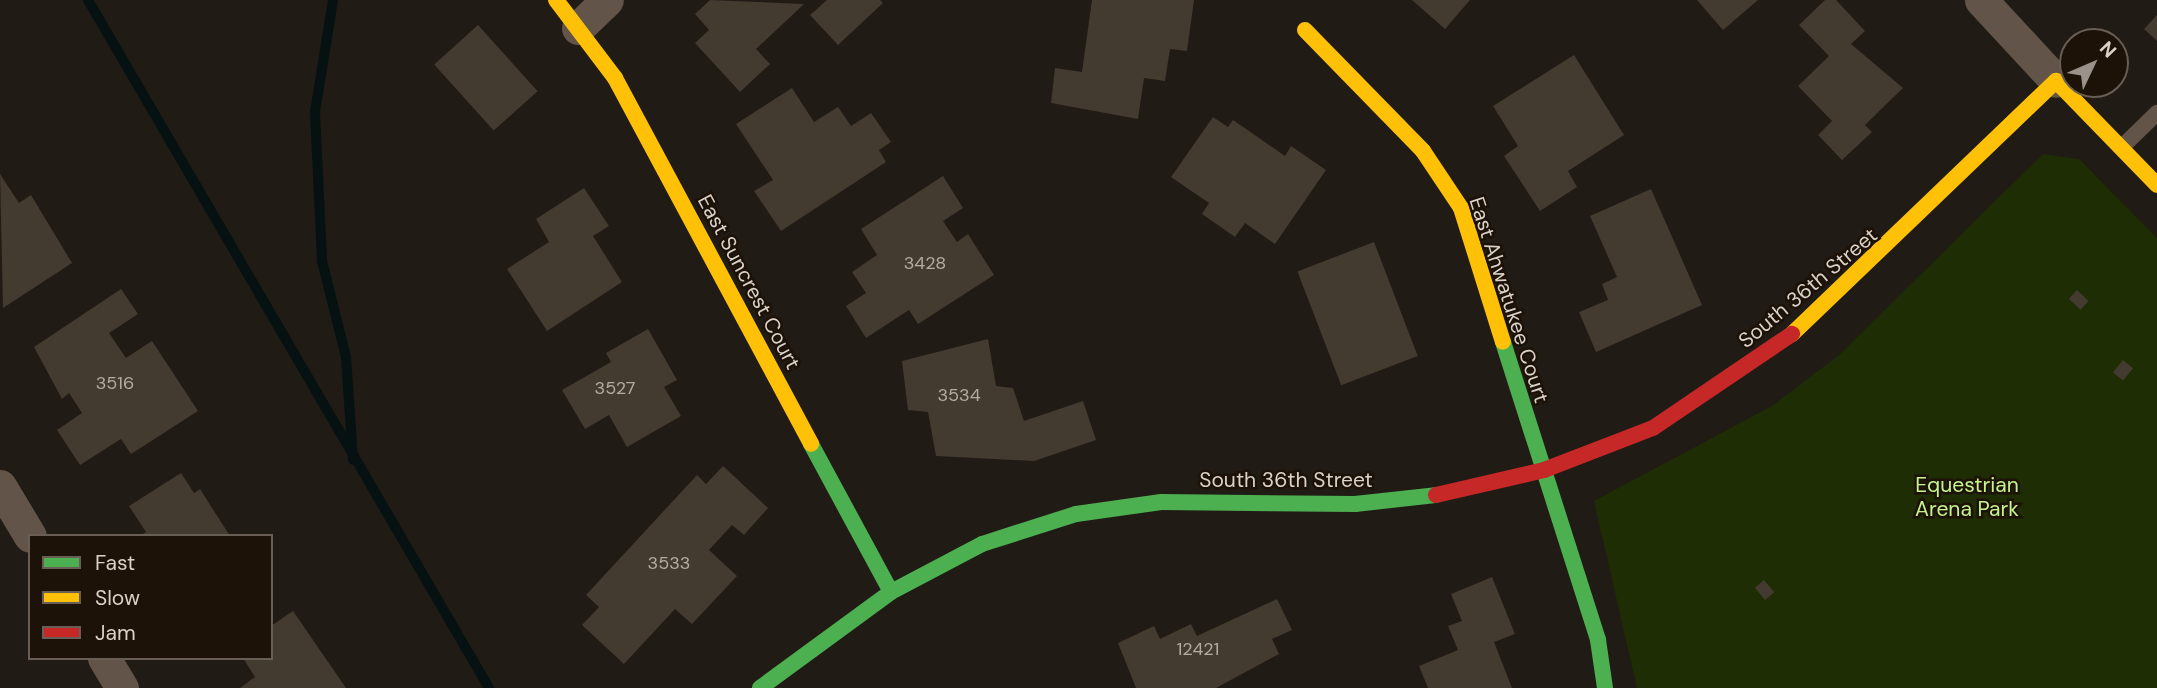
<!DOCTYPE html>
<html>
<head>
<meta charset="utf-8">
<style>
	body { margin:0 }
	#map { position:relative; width:2157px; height:688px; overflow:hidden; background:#211b15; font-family:"DM Sans",sans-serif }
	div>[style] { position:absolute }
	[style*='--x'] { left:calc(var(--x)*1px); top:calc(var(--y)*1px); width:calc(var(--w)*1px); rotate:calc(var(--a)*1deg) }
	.green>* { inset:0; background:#1e2d03 }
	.stream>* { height:10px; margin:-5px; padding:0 5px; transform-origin:5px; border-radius:5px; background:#061112 }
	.building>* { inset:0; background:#433a30; transform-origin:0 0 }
	.lane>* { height:16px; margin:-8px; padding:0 8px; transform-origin:8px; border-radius:8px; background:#625448 }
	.street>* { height:33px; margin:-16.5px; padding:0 16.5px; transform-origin:16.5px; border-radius:16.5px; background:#625448 }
	.fast>* { height:16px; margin:-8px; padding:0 8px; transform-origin:8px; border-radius:8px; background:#4caf50 }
	.slow>* { height:16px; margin:-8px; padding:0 8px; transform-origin:8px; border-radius:8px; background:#ffc107 }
	.jam>* { height:16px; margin:-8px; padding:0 8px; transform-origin:8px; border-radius:8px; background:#c62828 }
	span { translate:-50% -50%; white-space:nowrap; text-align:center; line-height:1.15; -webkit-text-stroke:5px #1d1207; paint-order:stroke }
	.number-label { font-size:18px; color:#b4aba3 }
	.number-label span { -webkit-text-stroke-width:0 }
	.street-label { font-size:21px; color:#dad1c9 }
	.park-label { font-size:21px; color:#c5f38e }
	.legend { position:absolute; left:28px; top:534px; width:245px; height:126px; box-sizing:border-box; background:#1d1207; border:2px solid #695e55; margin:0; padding:9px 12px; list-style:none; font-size:21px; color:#dad1c9 }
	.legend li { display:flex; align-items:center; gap:14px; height:35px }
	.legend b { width:35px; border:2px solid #695e55 }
	.north { position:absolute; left:2059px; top:28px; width:70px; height:70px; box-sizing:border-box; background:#1d1207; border:2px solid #695e55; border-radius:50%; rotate:46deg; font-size:19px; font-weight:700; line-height:28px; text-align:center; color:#dad1c9 }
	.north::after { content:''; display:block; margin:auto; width:24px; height:32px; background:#99918a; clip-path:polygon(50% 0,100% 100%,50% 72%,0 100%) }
</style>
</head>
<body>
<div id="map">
	<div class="green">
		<i style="clip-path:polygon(2043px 154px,2079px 159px,2157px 238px,2157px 688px,1637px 688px,1594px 501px,1772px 406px,1839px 355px)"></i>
	</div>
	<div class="stream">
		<i style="--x:88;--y:0;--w:796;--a:59.76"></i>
		<i style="--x:333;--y:0;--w:113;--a:99.1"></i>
		<i style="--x:315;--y:112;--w:149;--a:87.3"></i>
		<i style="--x:322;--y:261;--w:99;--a:76"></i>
		<i style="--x:346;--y:357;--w:103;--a:86.1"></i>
	</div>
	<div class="building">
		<i style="clip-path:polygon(710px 0,804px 4px,756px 49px,770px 64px,740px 92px,695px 43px,709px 30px,695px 14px)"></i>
		<i style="clip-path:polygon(827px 0,880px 0,883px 3px,838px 45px,810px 15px)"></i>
		<i style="clip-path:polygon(1092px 0,1194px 0,1187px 51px,1170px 49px,1165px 81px,1144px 78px,1138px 119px,1051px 103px,1055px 68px,1082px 72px)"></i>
		<i style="clip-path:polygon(1412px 0,1470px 0,1445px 29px)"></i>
		<i style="clip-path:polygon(1697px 0,1758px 0,1723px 30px)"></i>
		<i style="clip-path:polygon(1825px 0,1836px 0,1865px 31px,1851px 44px,1903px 88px,1865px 125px,1872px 132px,1842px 160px,1818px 135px,1832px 121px,1798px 86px,1829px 56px,1799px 25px)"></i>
		<i style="clip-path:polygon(2157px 15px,2157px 41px,2144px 29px)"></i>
		<i style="left:478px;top:25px;width:89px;height:59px;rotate:48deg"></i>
		<i style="clip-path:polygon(1574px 55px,1624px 135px,1568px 171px,1577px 187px,1540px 211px,1504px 156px,1518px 146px,1493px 106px)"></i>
		<i style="clip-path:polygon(792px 88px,814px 122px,838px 107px,851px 126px,871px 113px,891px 142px,879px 150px,886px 162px,781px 231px,754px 191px,773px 180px,736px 124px)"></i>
		<i style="clip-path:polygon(1213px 117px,1228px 127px,1233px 120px,1285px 156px,1291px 146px,1326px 170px,1275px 244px,1245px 223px,1235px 237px,1202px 214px,1209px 203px,1171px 177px)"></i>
		<i style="clip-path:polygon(0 174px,19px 203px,31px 195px,72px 263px,3px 308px)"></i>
		<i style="clip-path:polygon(943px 176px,963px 208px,943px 221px,957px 242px,968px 234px,994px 275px,918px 324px,909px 310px,866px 338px,846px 306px,866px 293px,852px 272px,877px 255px,861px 229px)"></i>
		<i style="clip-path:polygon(584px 188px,609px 226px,593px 236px,622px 282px,547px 331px,507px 269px,549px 242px,536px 219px)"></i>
		<i style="clip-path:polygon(1651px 189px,1702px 305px,1596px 352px,1579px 312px,1608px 300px,1602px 284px,1617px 277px,1590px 216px)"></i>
		<i style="left:1374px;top:242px;width:122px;height:82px;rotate:69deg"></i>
		<i style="clip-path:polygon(121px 289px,138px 314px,109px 333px,126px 358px,152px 341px,198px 411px,131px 454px,121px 439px,80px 465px,57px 430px,82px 413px,69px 393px,62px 399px,34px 347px)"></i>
		<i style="left:2077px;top:290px;width:16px;height:12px;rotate:43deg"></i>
		<i style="clip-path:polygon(648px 329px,677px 380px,664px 387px,681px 416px,627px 447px,609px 415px,585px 429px,562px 390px,611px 362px,606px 353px)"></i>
		<i style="clip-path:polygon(988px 339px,996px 386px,1013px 388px,1024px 421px,1083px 401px,1096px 440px,1034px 461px,936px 456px,928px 412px,908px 410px,902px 361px)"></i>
		<i style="left:2123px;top:360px;width:13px;height:16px;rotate:39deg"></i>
		<i style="clip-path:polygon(723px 466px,768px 508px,744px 535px,732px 525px,709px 550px,737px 576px,692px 624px,675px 609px,624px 664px,582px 625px,599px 607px,586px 595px,697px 475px,706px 484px)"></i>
		<i style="clip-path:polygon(181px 473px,194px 493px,200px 489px,230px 536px,140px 536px,146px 532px,129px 506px)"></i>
		<i style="clip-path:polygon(1492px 577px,1515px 634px,1494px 642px,1512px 688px,1428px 688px,1419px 666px,1458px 650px,1448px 626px,1462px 621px,1451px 594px)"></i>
		<i style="left:1764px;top:580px;width:16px;height:12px;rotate:50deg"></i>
		<i style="clip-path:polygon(1277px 599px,1292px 630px,1272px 639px,1279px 654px,1216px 688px,1136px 688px,1118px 643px,1154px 626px,1160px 639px,1191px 624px,1197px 636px)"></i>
		<i style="clip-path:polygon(293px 611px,346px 688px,240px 688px,255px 677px,243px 658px,271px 658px,271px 626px)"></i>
	</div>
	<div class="lane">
		<i style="--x:2122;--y:147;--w:49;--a:-44.2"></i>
	</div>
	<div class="street">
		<i style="--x:1981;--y:0;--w:110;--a:47.2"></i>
		<i style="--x:578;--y:28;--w:40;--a:-44"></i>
		<i style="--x:0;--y:486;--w:58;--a:59"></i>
		<i style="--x:104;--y:658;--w:35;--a:59"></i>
	</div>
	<div class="fast">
		<i style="--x:1503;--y:342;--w:313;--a:72.3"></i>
		<i style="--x:1598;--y:640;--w:49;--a:81.7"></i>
		<i style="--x:811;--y:444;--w:168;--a:61.6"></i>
		<i style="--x:760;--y:688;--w:162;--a:-36.2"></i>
		<i style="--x:891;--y:592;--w:103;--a:-27.8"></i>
		<i style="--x:982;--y:544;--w:99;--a:-17.7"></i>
		<i style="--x:1076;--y:514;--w:86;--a:-8"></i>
		<i style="--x:1161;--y:502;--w:194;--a:0.6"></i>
		<i style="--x:1355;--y:504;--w:81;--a:-6.3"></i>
	</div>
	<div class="slow">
		<i style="--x:556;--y:0;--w:98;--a:52.9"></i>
		<i style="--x:615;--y:78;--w:415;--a:61.8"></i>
		<i style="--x:1305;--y:30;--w:169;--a:45.7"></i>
		<i style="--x:1423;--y:151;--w:69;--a:56.3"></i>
		<i style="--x:1461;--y:208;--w:140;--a:72.6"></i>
		<i style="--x:1792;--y:334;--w:366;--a:-43.8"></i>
		<i style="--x:2056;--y:81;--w:145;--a:45.8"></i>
	</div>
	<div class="jam">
		<i style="--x:1436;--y:495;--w:111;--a:-13"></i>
		<i style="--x:1544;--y:470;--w:117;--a:-21.1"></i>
		<i style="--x:1653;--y:428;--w:168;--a:-34.1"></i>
	</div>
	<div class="number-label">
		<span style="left:925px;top:263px">3428</span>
		<span style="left:115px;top:383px">3516</span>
		<span style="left:615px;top:388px">3527</span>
		<span style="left:959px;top:395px">3534</span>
		<span style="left:669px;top:563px">3533</span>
		<span style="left:1198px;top:649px">12421</span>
	</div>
	<div class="street-label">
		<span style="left:749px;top:282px;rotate:62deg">East Suncrest Court</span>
		<span style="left:1808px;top:288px;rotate:-40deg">South 36th Street</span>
		<span style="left:1509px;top:300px;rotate:72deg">East Ahwatukee Court</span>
		<span style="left:1286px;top:480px">South 36th Street</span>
	</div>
	<div class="park-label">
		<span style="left:1967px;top:497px">Equestrian<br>Arena Park</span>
	</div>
	<ul class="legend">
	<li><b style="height:9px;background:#4caf50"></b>Fast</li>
	<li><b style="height:9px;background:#ffc107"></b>Slow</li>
	<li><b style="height:9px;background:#c62828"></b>Jam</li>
	</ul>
	<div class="north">N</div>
</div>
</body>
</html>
